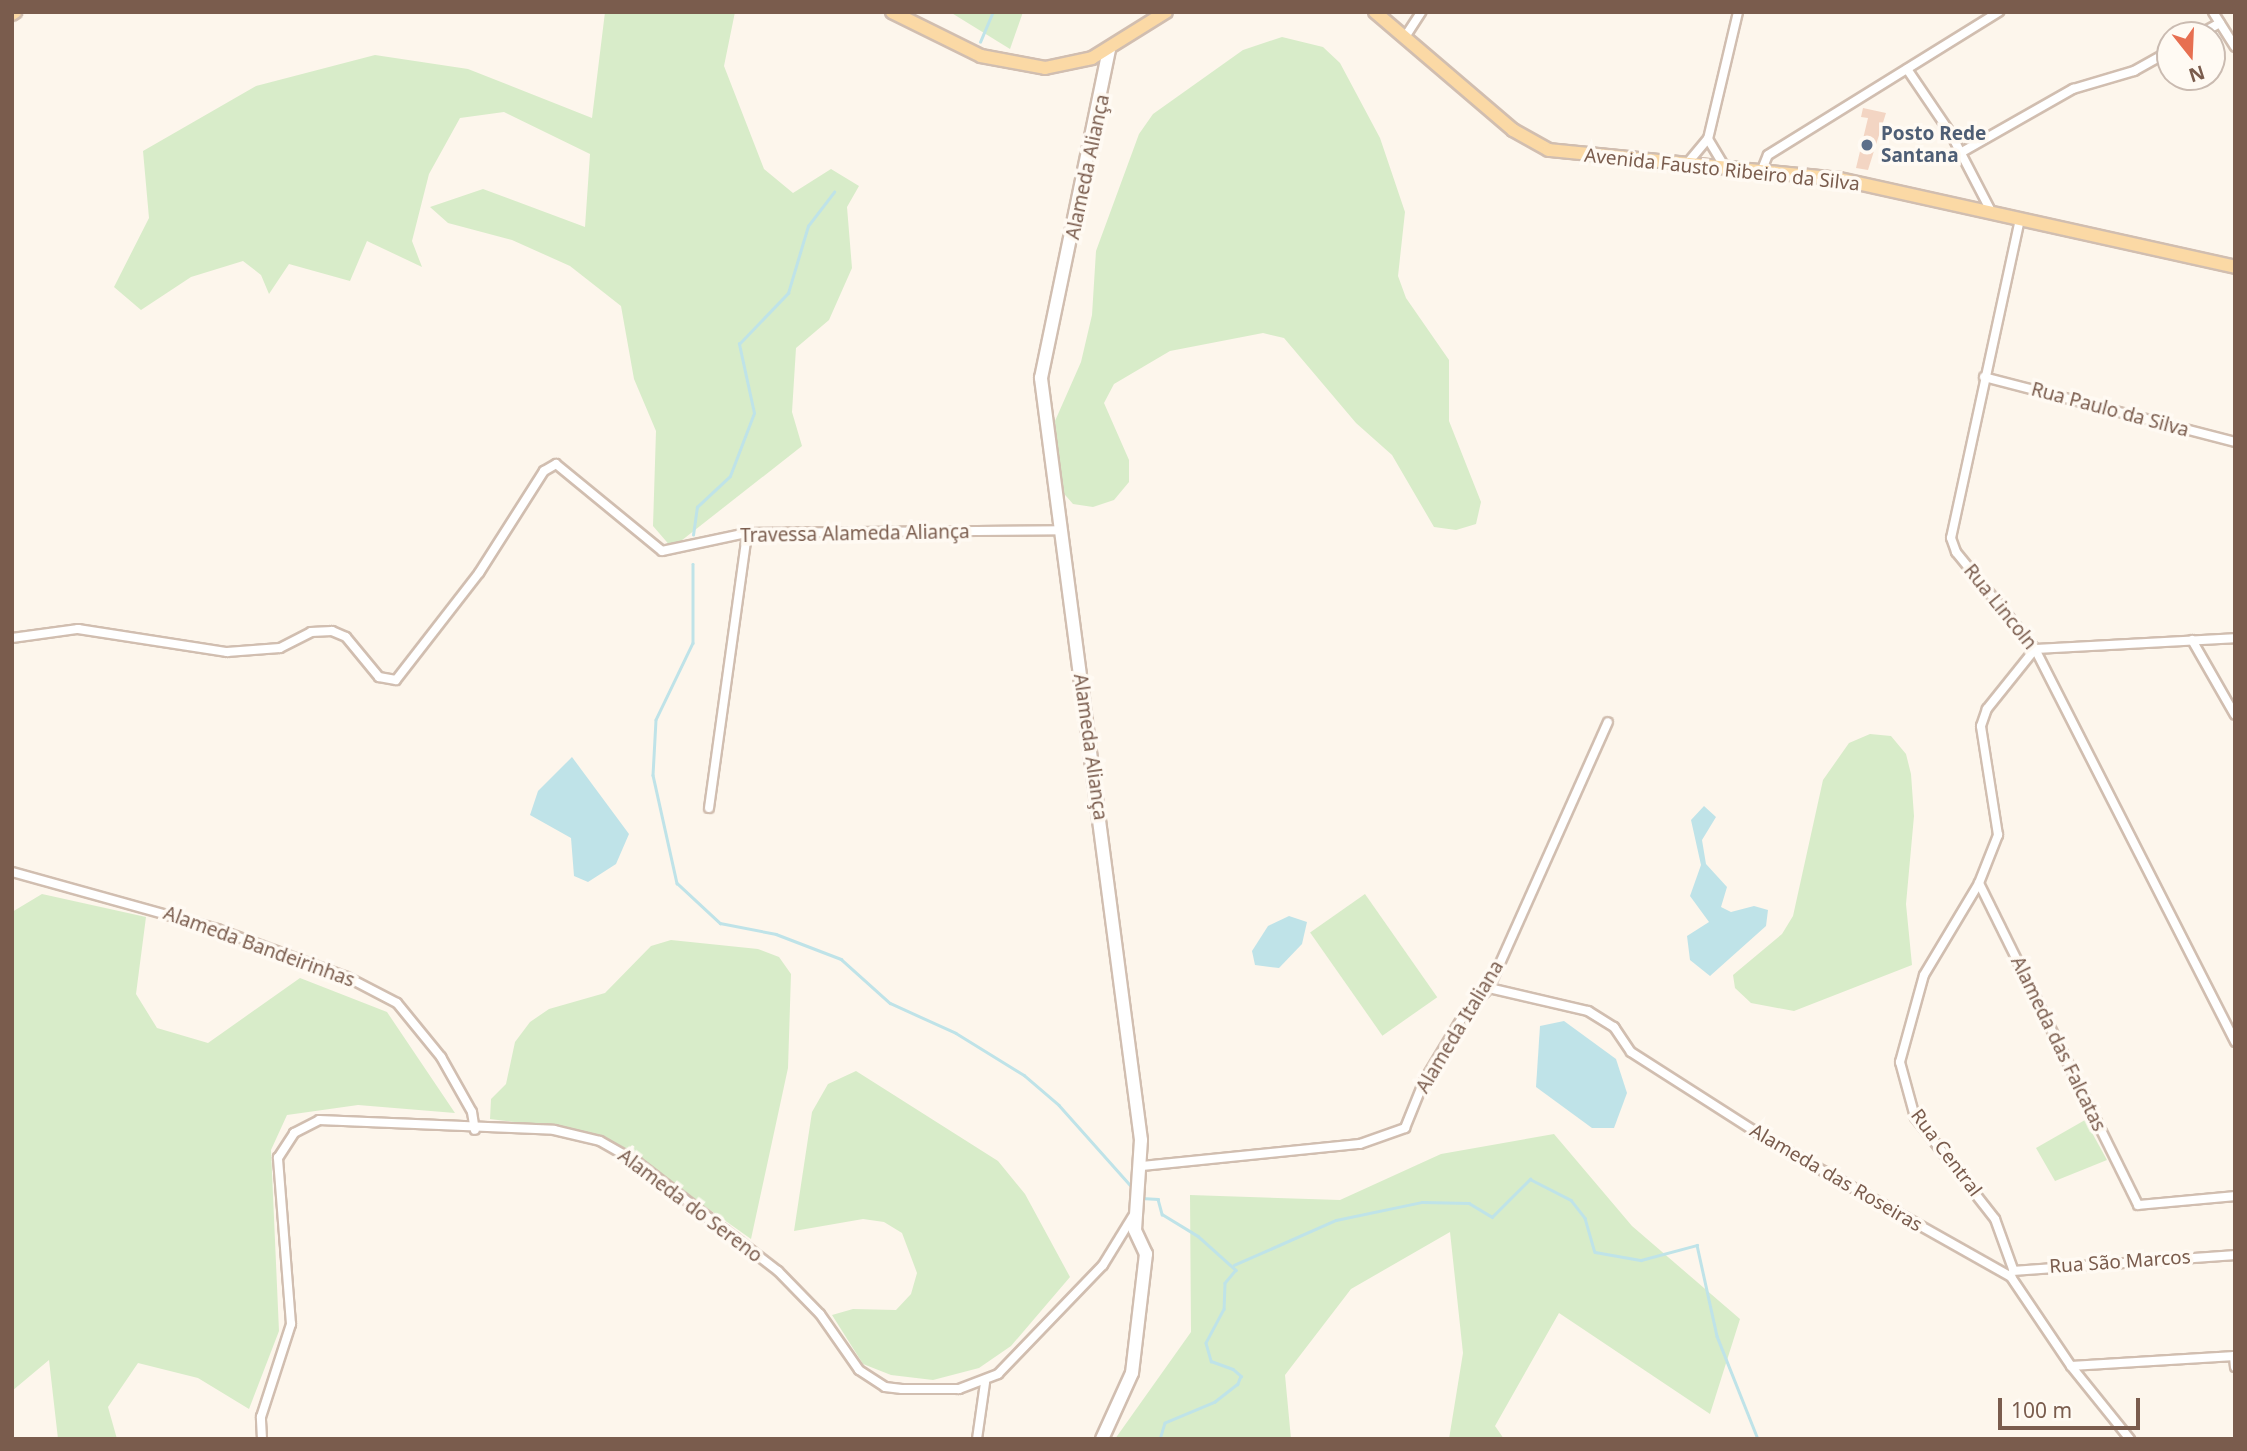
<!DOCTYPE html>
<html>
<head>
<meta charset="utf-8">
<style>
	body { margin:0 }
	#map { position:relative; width:2247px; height:1451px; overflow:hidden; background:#fdf6ec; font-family:"Noto Sans",sans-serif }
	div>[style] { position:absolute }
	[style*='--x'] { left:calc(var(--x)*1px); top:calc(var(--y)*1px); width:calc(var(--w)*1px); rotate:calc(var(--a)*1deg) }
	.green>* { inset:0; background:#d8ecc9; transform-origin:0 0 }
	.water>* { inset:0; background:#bfe3e8 }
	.stream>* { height:2.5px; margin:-1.25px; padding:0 1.25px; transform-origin:1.25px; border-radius:1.25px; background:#bfe3e8 }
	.building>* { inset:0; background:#f3d5c3 }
	.roads { filter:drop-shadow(2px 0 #d1beb0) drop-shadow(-2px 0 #d1beb0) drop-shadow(0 2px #d1beb0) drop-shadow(0 -2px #d1beb0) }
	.street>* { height:8px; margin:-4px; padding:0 4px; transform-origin:4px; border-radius:4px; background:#fff }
	.secondary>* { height:12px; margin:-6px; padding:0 6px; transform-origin:6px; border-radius:6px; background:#fff }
	.primary>* { height:12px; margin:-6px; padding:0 6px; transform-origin:6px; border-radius:6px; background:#fbd9a5 }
	.dots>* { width:19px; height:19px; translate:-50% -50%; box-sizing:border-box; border:4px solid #fffaf3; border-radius:50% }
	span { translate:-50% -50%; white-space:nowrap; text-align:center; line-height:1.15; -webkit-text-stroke:7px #fffaf3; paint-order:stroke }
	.service-label { font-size:19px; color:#4e5e75; font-weight:700 }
	.left { translate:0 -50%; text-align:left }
	.street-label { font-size:19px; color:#7a5c4d }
	.frame { position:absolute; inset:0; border:14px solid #7a5c4d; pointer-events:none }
	.north { position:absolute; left:2156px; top:21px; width:70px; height:70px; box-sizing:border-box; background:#fffaf3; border:2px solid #cabbb1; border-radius:50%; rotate:162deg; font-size:19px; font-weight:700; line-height:28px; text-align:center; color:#7a5c4d }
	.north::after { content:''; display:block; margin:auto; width:24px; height:32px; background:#e76f51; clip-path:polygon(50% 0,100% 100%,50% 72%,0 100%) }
	.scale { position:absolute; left:1998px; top:1398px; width:142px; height:32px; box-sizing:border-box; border:4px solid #7a5c4d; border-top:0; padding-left:9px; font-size:21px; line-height:24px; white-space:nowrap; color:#7a5c4d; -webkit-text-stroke:5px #fffaf3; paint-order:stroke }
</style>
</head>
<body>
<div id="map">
	<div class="green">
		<i style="clip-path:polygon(605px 12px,735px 12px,724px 66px,764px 169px,793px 193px,831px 169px,859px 186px,847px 207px,852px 268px,829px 320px,796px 348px,792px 412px,802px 446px,672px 548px,653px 526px,656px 431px,634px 379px,621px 306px,570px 266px,512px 240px,448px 223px,430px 207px,483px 189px,585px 227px,590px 154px,504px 112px,460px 118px,429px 174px,412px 241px,422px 267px,367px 241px,350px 281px,289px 264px,269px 294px,261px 275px,243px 261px,191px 277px,141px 310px,114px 287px,149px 218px,143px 151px,256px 86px,375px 55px,468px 69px,592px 118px)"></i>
		<i style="clip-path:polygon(950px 12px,1023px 12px,1010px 49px)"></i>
		<i style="clip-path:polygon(1282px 37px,1323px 47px,1340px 63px,1380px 138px,1405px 212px,1398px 276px,1406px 298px,1449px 360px,1449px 421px,1481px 502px,1476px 524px,1456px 530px,1434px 527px,1392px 455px,1356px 423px,1284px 338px,1263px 333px,1170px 351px,1114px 384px,1104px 403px,1129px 460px,1129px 482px,1114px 500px,1093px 507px,1073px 504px,1059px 488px,1055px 421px,1081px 362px,1092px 315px,1096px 251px,1139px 134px,1153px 114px,1243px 50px)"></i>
		<i style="clip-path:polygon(1870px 734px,1891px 736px,1906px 754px,1911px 774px,1914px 816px,1906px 904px,1912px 965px,1794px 1011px,1751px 1003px,1735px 988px,1733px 975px,1782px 934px,1793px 916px,1823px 780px,1849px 743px)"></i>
		<i style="clip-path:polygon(42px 894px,146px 917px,136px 994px,157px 1028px,208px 1043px,300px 978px,387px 1012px,455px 1113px,358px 1105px,287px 1115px,271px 1150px,279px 1331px,249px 1409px,198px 1378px,138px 1363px,108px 1407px,117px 1439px,58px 1439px,49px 1360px,12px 1391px,12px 912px)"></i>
		<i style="left:1365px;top:894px;width:126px;height:67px;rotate:55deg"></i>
		<i style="clip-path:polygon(671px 940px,758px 949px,779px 957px,791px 974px,788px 1068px,751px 1239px,624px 1149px,579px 1130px,490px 1119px,491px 1099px,506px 1084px,515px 1042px,530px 1022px,549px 1009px,605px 993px,651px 946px)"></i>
		<i style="clip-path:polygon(856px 1071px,998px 1161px,1025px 1194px,1070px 1277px,1011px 1346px,979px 1368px,933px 1380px,891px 1375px,863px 1364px,832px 1315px,853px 1309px,896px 1310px,911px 1294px,917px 1273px,902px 1233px,884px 1222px,863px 1219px,794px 1231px,812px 1112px,828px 1084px)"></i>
		<i style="clip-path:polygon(2085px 1120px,2107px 1160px,2055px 1181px,2036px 1148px)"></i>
		<i style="clip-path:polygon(1554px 1134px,1632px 1226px,1740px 1319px,1710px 1414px,1559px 1313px,1495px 1426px,1504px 1439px,1449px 1439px,1463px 1353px,1450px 1232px,1351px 1289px,1285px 1375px,1291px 1439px,1115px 1439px,1191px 1332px,1190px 1195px,1340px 1200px,1441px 1154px)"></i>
	</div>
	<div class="water">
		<i style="clip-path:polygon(572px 757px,629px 834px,616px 864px,588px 882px,574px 876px,571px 838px,530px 815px,538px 791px)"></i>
		<i style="clip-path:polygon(1704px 806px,1716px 817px,1702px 840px,1706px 864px,1727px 887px,1721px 907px,1731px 912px,1754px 906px,1768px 910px,1766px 926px,1710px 976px,1690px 960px,1687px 936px,1709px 922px,1690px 896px,1701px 865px,1691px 820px)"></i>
		<i style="clip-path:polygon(1289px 916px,1307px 922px,1302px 944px,1279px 968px,1255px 965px,1252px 951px,1268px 926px)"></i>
		<i style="clip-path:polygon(1564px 1021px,1616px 1059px,1627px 1093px,1614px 1128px,1592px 1128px,1536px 1087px,1540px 1026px)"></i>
	</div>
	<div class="stream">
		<i style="--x:980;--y:42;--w:33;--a:-67"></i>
		<i style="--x:693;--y:535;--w:28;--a:-82"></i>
		<i style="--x:697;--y:507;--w:45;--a:-43.2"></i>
		<i style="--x:730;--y:476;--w:67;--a:-69.1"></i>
		<i style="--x:754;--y:413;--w:71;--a:-102.3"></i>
		<i style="--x:739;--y:344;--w:71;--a:-46.1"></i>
		<i style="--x:788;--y:293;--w:70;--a:-73.4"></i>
		<i style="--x:808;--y:226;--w:43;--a:-52.6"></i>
		<i style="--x:693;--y:564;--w:79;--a:90"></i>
		<i style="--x:693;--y:643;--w:85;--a:115.7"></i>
		<i style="--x:656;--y:720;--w:55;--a:93.1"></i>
		<i style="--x:653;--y:775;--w:111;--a:77.5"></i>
		<i style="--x:677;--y:883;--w:59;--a:42.9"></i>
		<i style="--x:720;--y:923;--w:57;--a:11.1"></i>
		<i style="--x:776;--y:934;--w:70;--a:21"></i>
		<i style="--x:841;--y:959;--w:66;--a:41.9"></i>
		<i style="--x:890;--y:1003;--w:72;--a:24.4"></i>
		<i style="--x:956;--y:1033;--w:80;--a:31.7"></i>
		<i style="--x:1024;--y:1075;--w:46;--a:40.6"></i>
		<i style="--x:1059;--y:1105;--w:110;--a:48.3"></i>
		<i style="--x:1141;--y:1198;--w:17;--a:3"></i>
		<i style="--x:1158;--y:1199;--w:16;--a:75"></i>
		<i style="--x:1162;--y:1214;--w:42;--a:31.4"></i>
		<i style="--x:1198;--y:1236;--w:51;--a:41.8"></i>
		<i style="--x:1236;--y:1270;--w:17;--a:130"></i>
		<i style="--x:1225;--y:1283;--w:26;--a:92"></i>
		<i style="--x:1224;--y:1309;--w:38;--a:118"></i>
		<i style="--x:1206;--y:1343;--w:19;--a:74"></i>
		<i style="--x:1211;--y:1361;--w:23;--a:20"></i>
		<i style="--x:1233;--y:1369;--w:11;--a:41"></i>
		<i style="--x:1241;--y:1376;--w:9;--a:111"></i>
		<i style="--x:1238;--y:1384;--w:29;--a:142"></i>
		<i style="--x:1215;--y:1402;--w:54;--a:157.2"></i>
		<i style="--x:1165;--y:1423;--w:17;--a:107"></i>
		<i style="--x:1234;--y:1265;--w:111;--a:-23.8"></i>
		<i style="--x:1336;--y:1220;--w:88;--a:-11.8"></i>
		<i style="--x:1422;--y:1202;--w:47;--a:1.2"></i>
		<i style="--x:1469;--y:1203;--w:27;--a:31"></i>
		<i style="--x:1492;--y:1217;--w:54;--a:-45"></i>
		<i style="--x:1530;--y:1179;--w:46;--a:27.1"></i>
		<i style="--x:1571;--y:1200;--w:23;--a:52"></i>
		<i style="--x:1585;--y:1218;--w:35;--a:74"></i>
		<i style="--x:1595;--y:1252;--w:47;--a:9.9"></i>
		<i style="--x:1641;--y:1260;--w:58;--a:-15"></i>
		<i style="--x:1697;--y:1245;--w:93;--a:77.6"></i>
		<i style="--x:1717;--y:1336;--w:111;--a:68.3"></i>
	</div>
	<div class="building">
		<i style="clip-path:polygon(1863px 108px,1886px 113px,1868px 170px,1856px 168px,1868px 118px,1861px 117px)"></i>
	</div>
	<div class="roads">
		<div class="street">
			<i style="--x:2213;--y:12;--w:41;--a:57.8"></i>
			<i style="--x:2198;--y:35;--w:25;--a:-29"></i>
			<i style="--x:1405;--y:37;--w:30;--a:-57"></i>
			<i style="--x:1907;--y:69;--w:78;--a:55.9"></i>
			<i style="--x:1951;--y:134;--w:89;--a:62.6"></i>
			<i style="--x:1708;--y:139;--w:35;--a:59"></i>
			<i style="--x:1962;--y:152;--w:128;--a:-29.6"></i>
			<i style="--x:2073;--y:89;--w:64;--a:-16.4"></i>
			<i style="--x:2134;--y:71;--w:41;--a:-29.1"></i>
			<i style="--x:1685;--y:166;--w:35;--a:-50"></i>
			<i style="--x:1708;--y:139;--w:130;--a:-76.7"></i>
			<i style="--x:1761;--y:172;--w:18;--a:-68"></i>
			<i style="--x:1768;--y:155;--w:272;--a:-31.8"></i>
			<i style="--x:2020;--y:219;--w:326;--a:102.2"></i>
			<i style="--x:1951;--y:538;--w:15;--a:70"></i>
			<i style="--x:1956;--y:552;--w:125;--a:50.8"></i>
			<i style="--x:2035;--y:649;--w:441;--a:63"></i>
			<i style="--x:1984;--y:377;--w:259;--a:14.5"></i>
			<i style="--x:12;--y:638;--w:67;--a:-7.8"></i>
			<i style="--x:78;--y:629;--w:151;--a:8.8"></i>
			<i style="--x:227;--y:652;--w:53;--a:-4.3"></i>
			<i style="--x:280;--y:648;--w:35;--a:-27"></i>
			<i style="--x:311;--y:632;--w:21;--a:-3"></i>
			<i style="--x:332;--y:631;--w:15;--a:23"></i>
			<i style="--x:346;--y:637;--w:52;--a:50.5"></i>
			<i style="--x:379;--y:677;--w:17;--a:10"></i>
			<i style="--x:396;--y:680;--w:135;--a:-52.2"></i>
			<i style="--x:479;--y:573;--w:121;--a:-57.5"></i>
			<i style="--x:544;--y:471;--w:14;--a:-30"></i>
			<i style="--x:556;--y:464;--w:137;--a:39.4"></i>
			<i style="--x:662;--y:551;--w:87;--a:-12"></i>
			<i style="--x:747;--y:533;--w:313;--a:-0.5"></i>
			<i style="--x:2192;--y:640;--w:86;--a:60.2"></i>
			<i style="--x:709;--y:808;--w:278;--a:-82.1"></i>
			<i style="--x:12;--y:872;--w:213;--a:15.5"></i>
			<i style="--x:217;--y:929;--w:139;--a:20.3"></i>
			<i style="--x:347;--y:977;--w:56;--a:27.5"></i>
			<i style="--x:397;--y:1003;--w:70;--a:50.8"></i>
			<i style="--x:441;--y:1057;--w:63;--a:60.6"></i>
			<i style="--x:472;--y:1112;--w:18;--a:81"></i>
			<i style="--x:1979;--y:883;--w:359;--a:63.7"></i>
			<i style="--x:2138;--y:1205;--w:97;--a:-5.3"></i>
			<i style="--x:1489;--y:988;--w:102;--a:13.1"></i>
			<i style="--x:1588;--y:1011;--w:31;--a:32"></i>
			<i style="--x:1614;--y:1027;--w:30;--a:56"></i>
			<i style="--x:1631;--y:1052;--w:165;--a:32.6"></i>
			<i style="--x:1770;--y:1141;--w:277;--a:29.4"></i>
			<i style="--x:2011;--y:1277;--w:107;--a:56"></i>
			<i style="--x:2071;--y:1366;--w:94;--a:51.1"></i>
			<i style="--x:1142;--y:1166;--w:219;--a:-5.8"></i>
			<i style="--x:1360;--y:1144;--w:48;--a:-19.6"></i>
			<i style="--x:1405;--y:1128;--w:51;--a:-68"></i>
			<i style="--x:1424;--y:1081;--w:74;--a:-58.9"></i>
			<i style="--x:1462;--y:1018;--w:40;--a:-48"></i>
			<i style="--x:1489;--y:988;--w:291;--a:-65.9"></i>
			<i style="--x:2013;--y:1269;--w:53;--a:-109.8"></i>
			<i style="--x:1995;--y:1219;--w:130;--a:-128.1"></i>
			<i style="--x:1915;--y:1117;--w:57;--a:-105.3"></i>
			<i style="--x:1900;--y:1062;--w:90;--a:-74.6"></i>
			<i style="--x:1924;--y:975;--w:107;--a:-59.1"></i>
			<i style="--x:1979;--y:883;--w:52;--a:-68.4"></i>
			<i style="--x:1998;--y:835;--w:110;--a:-98.9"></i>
			<i style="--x:1981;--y:726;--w:18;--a:-71"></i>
			<i style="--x:1987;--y:709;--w:77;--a:-51.3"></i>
			<i style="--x:2035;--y:649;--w:200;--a:-3.1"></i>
			<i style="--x:2013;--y:1271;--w:223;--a:-4.1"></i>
			<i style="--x:2234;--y:1356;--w:11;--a:85"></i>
			<i style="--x:2071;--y:1366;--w:164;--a:-3.5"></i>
			<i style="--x:262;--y:1439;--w:22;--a:-93"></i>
			<i style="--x:261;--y:1417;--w:98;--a:-72.1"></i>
			<i style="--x:291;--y:1324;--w:167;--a:-94.5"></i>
			<i style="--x:278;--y:1158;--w:30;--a:-57"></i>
			<i style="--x:294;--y:1133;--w:28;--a:-27"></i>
			<i style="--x:319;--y:1120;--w:235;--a:2.4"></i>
			<i style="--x:554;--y:1130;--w:47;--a:13.4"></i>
			<i style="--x:600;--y:1141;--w:43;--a:29.6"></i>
			<i style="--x:637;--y:1162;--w:178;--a:37.7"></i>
			<i style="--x:778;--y:1271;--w:60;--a:45.7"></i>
			<i style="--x:820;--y:1314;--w:68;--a:55.1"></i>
			<i style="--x:859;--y:1370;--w:31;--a:33"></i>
			<i style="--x:885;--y:1387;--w:17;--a:7"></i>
			<i style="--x:902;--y:1389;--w:57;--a:0"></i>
			<i style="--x:959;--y:1389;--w:42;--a:-21"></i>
			<i style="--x:998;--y:1374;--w:151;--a:-46.1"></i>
			<i style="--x:1103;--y:1265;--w:57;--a:-58.5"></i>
			<i style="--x:977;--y:1439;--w:57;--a:-81.9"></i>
		</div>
		<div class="secondary">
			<i style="--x:1102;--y:1439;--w:72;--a:-65.6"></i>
			<i style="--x:1132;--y:1373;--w:120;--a:-83.3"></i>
			<i style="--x:1146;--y:1254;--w:26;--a:-115"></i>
			<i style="--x:1135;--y:1230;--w:90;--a:-86.2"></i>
			<i style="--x:1141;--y:1140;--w:769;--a:-97.48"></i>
			<i style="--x:1041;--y:378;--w:335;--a:-78.3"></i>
		</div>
		<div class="primary">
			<i style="--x:892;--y:12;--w:99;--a:26.3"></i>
			<i style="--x:981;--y:56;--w:65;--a:10.6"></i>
			<i style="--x:1045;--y:68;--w:48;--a:-12"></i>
			<i style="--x:1092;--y:58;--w:87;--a:-31.9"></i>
			<i style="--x:1375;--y:12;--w:182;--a:40.5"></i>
			<i style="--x:1513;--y:130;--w:41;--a:29.1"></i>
			<i style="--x:1549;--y:150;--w:291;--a:5.7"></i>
			<i style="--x:1839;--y:179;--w:406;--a:12.5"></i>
			<i style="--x:12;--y:14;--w:4;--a:-34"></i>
		</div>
	</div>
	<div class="dots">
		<i style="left:1867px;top:145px;background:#5c6f8a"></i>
	</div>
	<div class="service-label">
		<span class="left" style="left:1881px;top:145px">Posto Rede<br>Santana</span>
	</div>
	<div class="street-label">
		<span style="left:1088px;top:167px;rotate:-78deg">Alameda Aliança</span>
		<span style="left:1722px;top:170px;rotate:6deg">Avenida Fausto Ribeiro da Silva</span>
		<span style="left:2110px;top:410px;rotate:15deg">Rua Paulo da Silva</span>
		<span style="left:855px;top:534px;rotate:-1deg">Travessa Alameda Aliança</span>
		<span style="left:2000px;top:607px;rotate:51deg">Rua Lincoln</span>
		<span style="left:1090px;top:747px;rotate:82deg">Alameda Aliança</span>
		<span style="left:259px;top:947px;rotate:20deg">Alameda Bandeirinhas</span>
		<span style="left:1460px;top:1027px;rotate:-59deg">Alameda Italiana</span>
		<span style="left:2058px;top:1044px;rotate:64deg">Alameda das Falcatas</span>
		<span style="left:1946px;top:1153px;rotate:53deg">Rua Central</span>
		<span style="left:1836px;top:1178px;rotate:30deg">Alameda das Roseiras</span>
		<span style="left:690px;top:1206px;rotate:37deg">Alameda do Sereno</span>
		<span style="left:2120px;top:1262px;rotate:-4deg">Rua São Marcos</span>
	</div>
	<div class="frame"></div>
	<div class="north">N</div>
	<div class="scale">100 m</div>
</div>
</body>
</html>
